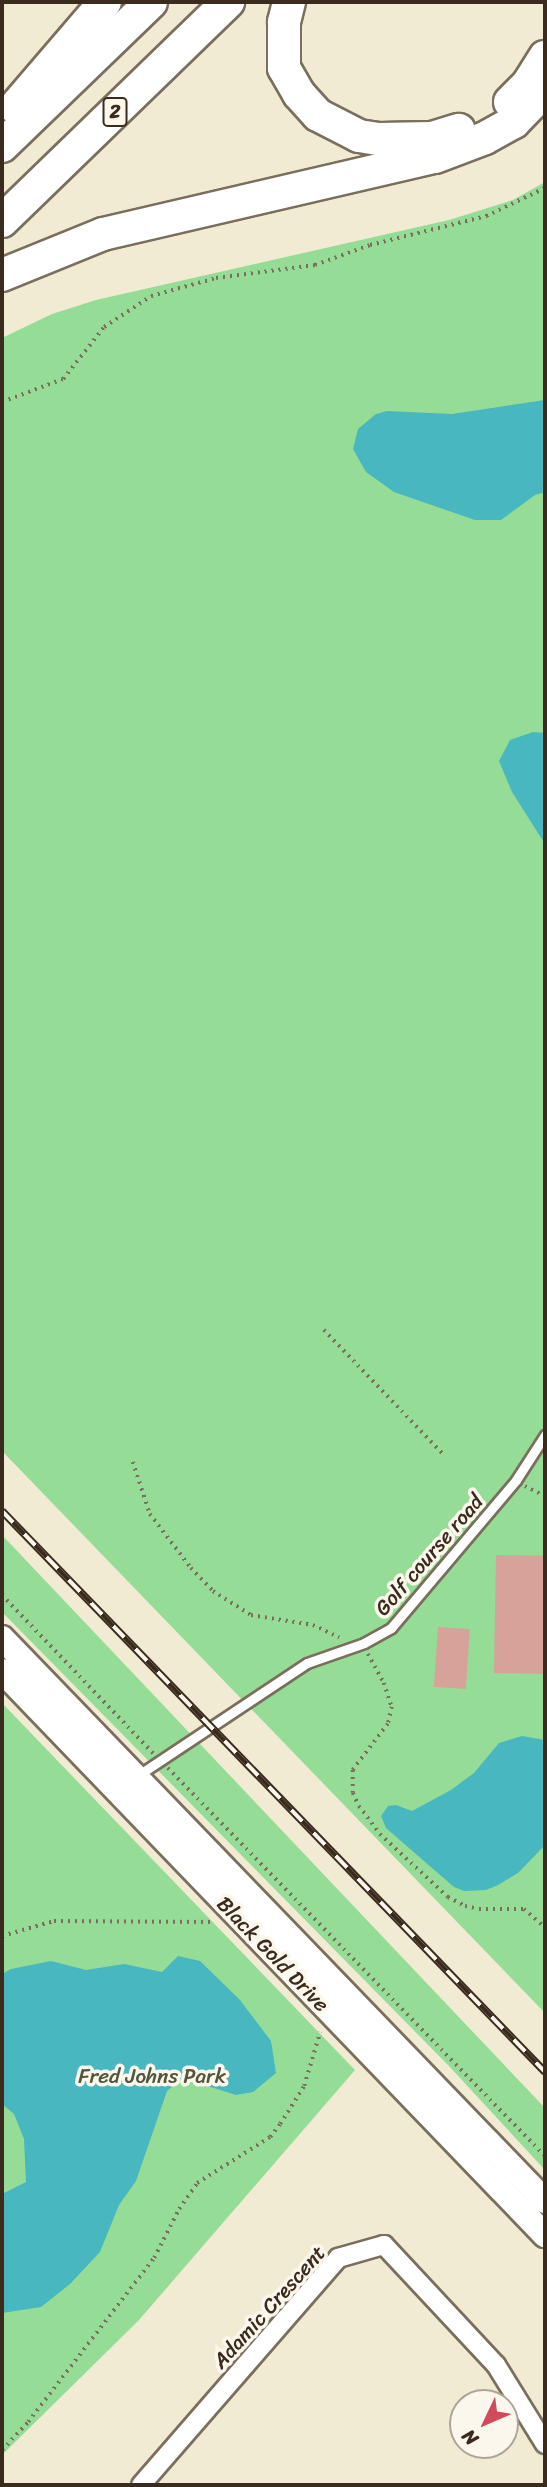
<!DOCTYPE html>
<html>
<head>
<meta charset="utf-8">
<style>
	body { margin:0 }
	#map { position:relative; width:547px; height:2487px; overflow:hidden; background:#f0ebd2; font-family:Sriracha,sans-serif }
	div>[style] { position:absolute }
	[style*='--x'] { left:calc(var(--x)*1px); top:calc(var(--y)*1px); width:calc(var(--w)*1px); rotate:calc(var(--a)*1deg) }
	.green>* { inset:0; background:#95dc96 }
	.water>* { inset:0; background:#48b7bf }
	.building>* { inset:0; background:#d6a299; transform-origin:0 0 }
	.path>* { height:3.5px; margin-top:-1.75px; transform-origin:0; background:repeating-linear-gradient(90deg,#7a6e5d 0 2px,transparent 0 7px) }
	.roads { filter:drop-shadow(2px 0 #7a6e5d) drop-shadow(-2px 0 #7a6e5d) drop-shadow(0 2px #7a6e5d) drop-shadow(0 -2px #7a6e5d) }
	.lane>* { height:9px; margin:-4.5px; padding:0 4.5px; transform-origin:4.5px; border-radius:4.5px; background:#fff }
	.street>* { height:18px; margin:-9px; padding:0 9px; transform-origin:9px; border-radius:9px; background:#fff }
	.secondary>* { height:24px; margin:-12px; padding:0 12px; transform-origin:12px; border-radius:12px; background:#fff }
	.highway>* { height:32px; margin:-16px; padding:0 16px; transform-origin:16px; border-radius:16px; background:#fff }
	.rail>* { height:8px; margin-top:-4px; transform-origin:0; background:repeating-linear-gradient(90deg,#fbf7ec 0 16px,#3b2a1e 0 32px); box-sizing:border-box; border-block:2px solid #3b2a1e }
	span { translate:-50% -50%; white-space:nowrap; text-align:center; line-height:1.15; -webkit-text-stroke:7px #fbf7ec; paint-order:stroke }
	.shield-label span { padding:2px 5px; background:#fbf7ec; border:2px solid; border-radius:5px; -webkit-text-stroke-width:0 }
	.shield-label { font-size:19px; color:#3b2a1e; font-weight:700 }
	.street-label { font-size:21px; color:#3b2a1e }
	.park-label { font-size:21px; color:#52563c }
	.frame { position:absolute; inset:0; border:4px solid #3b2a1e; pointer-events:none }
	.north { position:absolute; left:449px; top:2389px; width:70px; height:70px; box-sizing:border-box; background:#fbf7ec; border:2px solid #aea59a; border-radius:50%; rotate:226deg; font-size:19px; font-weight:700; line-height:28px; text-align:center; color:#3b2a1e }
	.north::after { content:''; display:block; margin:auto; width:24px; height:32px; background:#d1495b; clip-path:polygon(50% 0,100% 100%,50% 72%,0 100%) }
</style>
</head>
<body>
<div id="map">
	<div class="green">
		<i style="clip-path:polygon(545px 182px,545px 2013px,2px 1451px,2px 338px,52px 314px,96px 300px,449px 220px,513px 200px)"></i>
		<i style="clip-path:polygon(2px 1535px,545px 2108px,545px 2170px,448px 2065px,2px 1612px)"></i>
		<i style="clip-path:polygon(2px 1703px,355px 2070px,139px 2320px,2px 2455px)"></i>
	</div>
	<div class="water">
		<i style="clip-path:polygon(545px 400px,545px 492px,535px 495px,501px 520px,475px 520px,394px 492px,366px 472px,353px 449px,358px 429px,376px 414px,387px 411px,452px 414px)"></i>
		<i style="clip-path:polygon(533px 732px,545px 733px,545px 844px,512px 792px,499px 761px,510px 740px)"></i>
		<i style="clip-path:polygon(522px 1736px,545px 1740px,545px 1845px,518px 1873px,498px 1885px,486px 1890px,464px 1891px,454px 1887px,386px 1828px,381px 1816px,388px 1806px,396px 1805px,412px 1811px,451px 1790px,474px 1773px,499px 1743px)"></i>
		<i style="clip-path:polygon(178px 1956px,200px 1961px,240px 2000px,271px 2041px,276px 2073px,253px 2092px,236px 2095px,182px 2078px,167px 2091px,136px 2181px,119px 2205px,100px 2252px,70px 2284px,41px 2307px,2px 2313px,2px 2194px,26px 2182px,24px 2139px,14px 2114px,2px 2104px,2px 1974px,11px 1969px,51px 1961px,86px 1970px,124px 1964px,162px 1972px)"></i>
	</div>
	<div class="building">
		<i style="left:496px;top:1555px;width:49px;height:118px;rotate:1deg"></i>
		<i style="left:438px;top:1627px;width:32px;height:60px;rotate:4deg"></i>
	</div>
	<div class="path">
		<i style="--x:2;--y:402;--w:65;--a:-20.7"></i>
		<i style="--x:63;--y:379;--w:66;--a:-51.7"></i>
		<i style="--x:104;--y:327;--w:56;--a:-33.4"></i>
		<i style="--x:151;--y:296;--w:67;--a:-15.5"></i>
		<i style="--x:216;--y:278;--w:100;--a:-7.5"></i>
		<i style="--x:315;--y:265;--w:59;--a:-20"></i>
		<i style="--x:370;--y:245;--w:120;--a:-14"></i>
		<i style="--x:486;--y:216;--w:65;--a:-25.4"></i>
		<i style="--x:324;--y:1330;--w:175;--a:46.2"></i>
		<i style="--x:133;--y:1462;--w:55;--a:71.9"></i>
		<i style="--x:150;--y:1514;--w:68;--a:52.8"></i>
		<i style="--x:191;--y:1568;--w:32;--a:46"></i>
		<i style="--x:213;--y:1591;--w:45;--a:32.3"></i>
		<i style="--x:251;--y:1615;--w:63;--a:9.2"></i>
		<i style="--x:313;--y:1625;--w:29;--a:25"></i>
		<i style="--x:525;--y:1486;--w:22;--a:27"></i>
		<i style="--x:2;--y:1595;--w:219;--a:46.3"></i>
		<i style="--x:368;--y:1654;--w:33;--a:61"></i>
		<i style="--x:384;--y:1683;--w:25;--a:72"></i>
		<i style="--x:392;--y:1707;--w:17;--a:103"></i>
		<i style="--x:388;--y:1724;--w:58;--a:127.3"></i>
		<i style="--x:353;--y:1770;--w:23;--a:90"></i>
		<i style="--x:353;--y:1793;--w:14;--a:65"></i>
		<i style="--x:359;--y:1806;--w:35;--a:53"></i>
		<i style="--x:380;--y:1834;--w:93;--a:42.8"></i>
		<i style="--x:448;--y:1897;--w:19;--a:28"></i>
		<i style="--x:465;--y:1906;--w:14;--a:12"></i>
		<i style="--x:479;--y:1909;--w:45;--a:0"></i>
		<i style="--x:524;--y:1909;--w:28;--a:41"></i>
		<i style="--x:168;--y:1768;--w:541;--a:45.82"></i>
		<i style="--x:2;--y:1936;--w:54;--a:-16.1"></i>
		<i style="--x:54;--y:1921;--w:160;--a:0.4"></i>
		<i style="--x:2;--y:2450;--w:38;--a:-47"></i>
		<i style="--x:28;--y:2422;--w:207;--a:-52.5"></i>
		<i style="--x:154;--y:2258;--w:55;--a:-63"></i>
		<i style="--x:179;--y:2209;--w:32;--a:-55"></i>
		<i style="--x:197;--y:2183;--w:86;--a:-32.2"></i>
		<i style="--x:270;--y:2137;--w:16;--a:-52"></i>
		<i style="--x:280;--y:2124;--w:45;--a:-57.7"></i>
		<i style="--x:304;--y:2086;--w:56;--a:-73.5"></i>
	</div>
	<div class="roads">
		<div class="lane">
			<i style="--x:137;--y:1776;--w:204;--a:-33.6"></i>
			<i style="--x:307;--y:1663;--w:60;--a:-19.3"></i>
			<i style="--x:364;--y:1643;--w:31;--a:-29"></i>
			<i style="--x:391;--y:1628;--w:194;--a:-49.8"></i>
			<i style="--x:516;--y:1480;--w:54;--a:-57.2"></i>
		</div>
		<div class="street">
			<i style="--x:141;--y:2485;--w:301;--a:-49"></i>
			<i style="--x:338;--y:2258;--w:48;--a:-15.8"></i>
			<i style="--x:384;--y:2245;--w:164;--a:47"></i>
			<i style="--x:496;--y:2365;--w:93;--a:58.2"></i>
		</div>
		<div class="secondary">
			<i style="--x:2;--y:1638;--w:782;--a:46.04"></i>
			<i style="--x:2;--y:1671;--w:783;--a:46.09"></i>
		</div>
		<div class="highway">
			<i style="--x:289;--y:2;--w:21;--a:104"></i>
			<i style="--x:284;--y:22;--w:46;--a:90"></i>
			<i style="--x:284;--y:68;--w:30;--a:60"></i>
			<i style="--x:299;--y:94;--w:28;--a:48"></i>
			<i style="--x:318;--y:115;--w:46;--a:27.1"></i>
			<i style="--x:359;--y:136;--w:20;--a:9"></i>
			<i style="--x:379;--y:139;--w:53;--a:-1.1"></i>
			<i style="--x:432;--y:138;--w:28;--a:-17"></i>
			<i style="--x:510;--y:102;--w:25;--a:-45"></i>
			<i style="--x:528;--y:84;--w:32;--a:-58"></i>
			<i style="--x:15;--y:107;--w:138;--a:-49.4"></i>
			<i style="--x:2;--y:146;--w:207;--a:-44"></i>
			<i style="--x:2;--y:221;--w:315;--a:-44.1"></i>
			<i style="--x:2;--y:275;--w:109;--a:-22.1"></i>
			<i style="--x:103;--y:234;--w:341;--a:-13.1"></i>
			<i style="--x:435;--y:157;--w:53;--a:-20.8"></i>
			<i style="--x:485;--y:138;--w:33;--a:-29"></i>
			<i style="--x:514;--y:122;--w:45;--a:-45.9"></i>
		</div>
	</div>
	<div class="rail">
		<i style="--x:2;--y:1511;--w:781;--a:45.93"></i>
	</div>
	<div class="shield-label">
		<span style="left:115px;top:112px">2</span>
	</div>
	<div class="street-label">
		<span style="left:429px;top:1555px;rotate:-49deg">Golf course road</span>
		<span style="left:273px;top:1954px;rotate:46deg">Black Gold Drive</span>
		<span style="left:269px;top:2307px;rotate:-48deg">Adamic Crescent</span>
	</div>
	<div class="park-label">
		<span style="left:152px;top:2076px">Fred Johns Park</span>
	</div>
	<div class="frame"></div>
	<div class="north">N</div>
</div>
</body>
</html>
